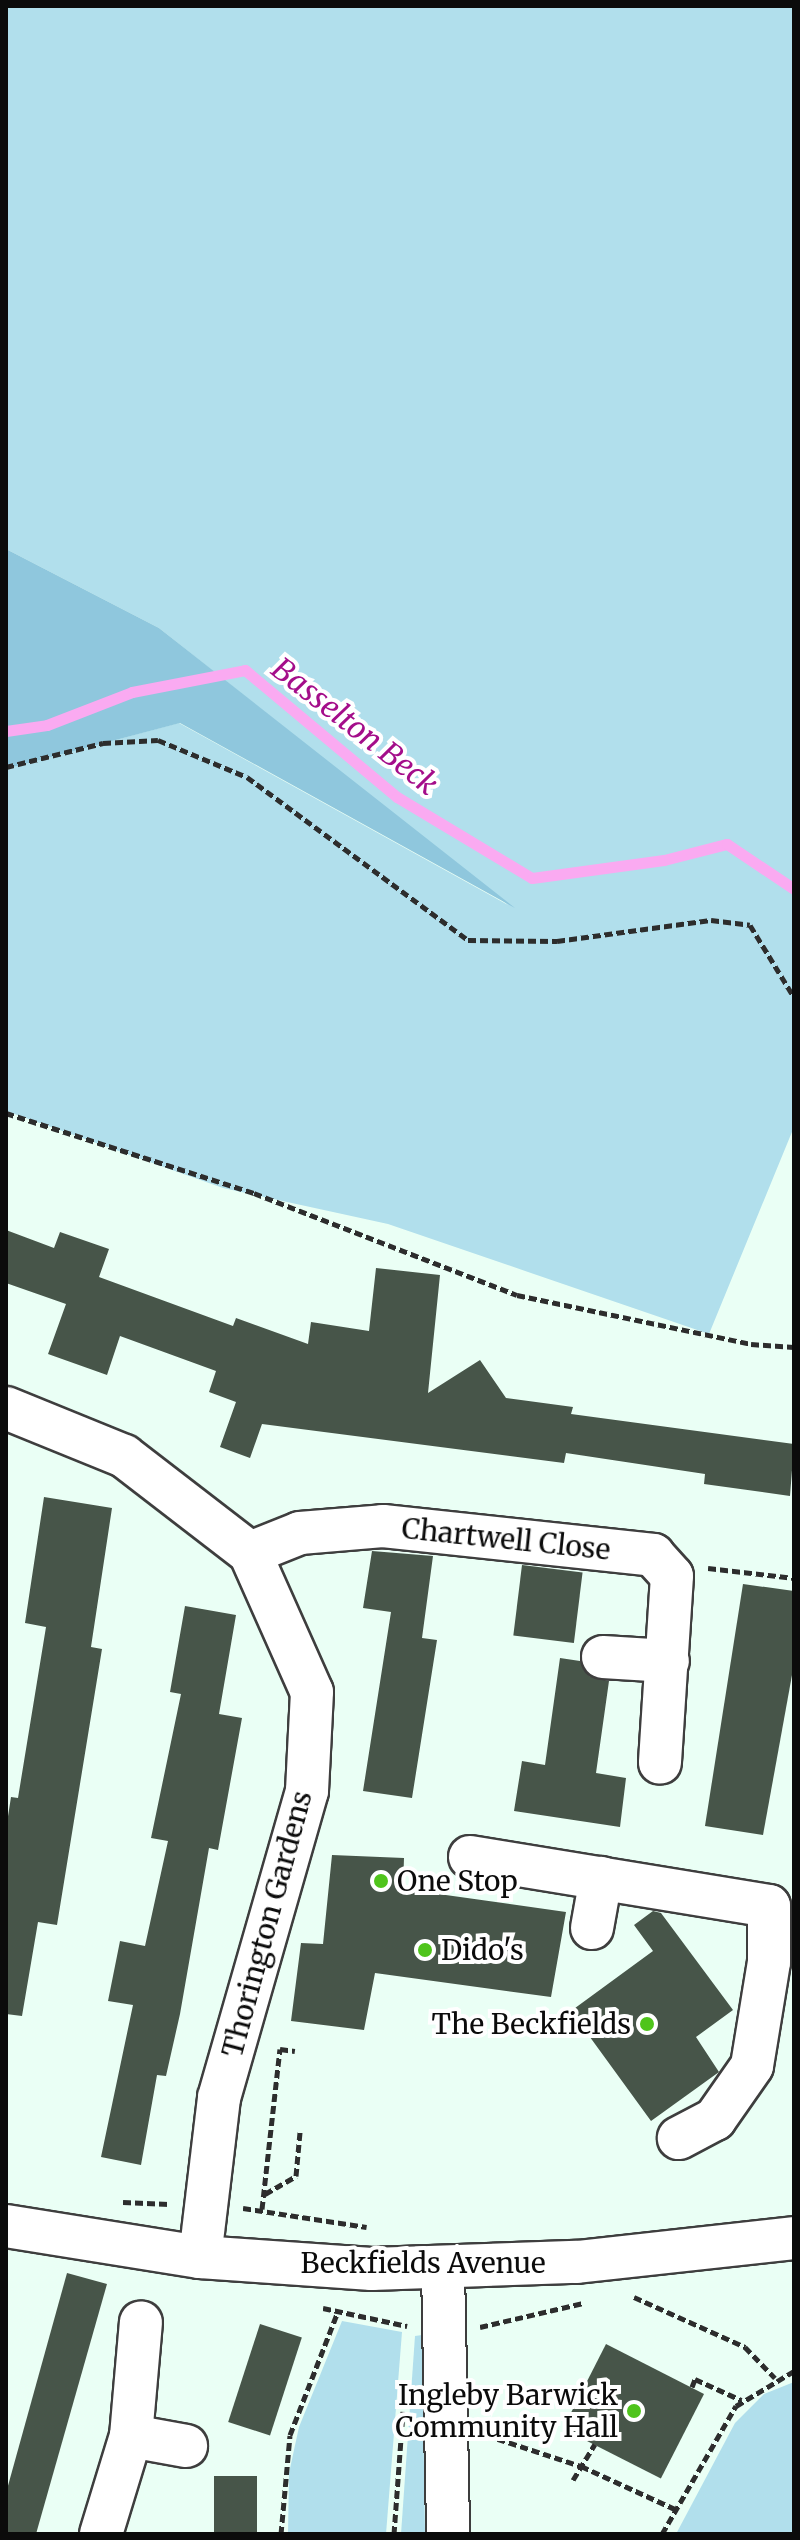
<!DOCTYPE html>
<html>
<head>
<meta charset="utf-8">
<style>
	body { margin:0 }
	#map { position:relative; width:800px; height:2540px; overflow:hidden; background:#eafff5; font-family:Merriweather,serif }
	div>[style] { position:absolute }
	[style*='--x'] { left:calc(var(--x)*1px); top:calc(var(--y)*1px); width:calc(var(--w)*1px); rotate:calc(var(--a)*1deg) }
	.green>* { inset:0; background:#b1dfec }
	.forest>* { inset:0; background:#8fc7dd }
	.stream>* { height:11px; margin:-5.5px; padding:0 5.5px; transform-origin:5.5px; border-radius:5.5px; background:#faaaf1 }
	.building>* { inset:0; background:#475549; transform-origin:0 0 }
	.path>* { height:5px; margin-top:-2.5px; transform-origin:0; background:repeating-linear-gradient(90deg,#2d2d2d 0 8px,transparent 0 12px) }
	.roads { filter:drop-shadow(2px 0 #3e3e3e) drop-shadow(-2px 0 #3e3e3e) drop-shadow(0 2px #3e3e3e) drop-shadow(0 -2px #3e3e3e) }
	.minor>* { height:42px; margin:-21px; padding:0 21px; transform-origin:21px; border-radius:21px; background:#fff }
	.dots>* { width:22px; height:22px; translate:-50% -50%; box-sizing:border-box; border:4px solid #fff; border-radius:50% }
	span { translate:-50% -50%; white-space:nowrap; text-align:center; line-height:1.15; -webkit-text-stroke:8px #fff; paint-order:stroke }
	.street-label { font-size:28px; color:#0b0b0b }
	.poi-label { font-size:28px; color:#0b0b0b }
	.left { translate:0 -50%; text-align:left }
	.right { translate:-100% -50%; text-align:right }
	.water-label { font-size:30px; color:#a40d8a; font-style:italic }
	.frame { position:absolute; inset:0; border:8px solid #0b0b0b; pointer-events:none }
</style>
</head>
<body>
<div id="map">
	<div class="green">
		<i style="clip-path:polygon(6px 6px,794px 6px,794px 1127px,709px 1334px,388px 1224px,223px 1188px,6px 1111px,6px 769px,179px 723px,508px 905px,159px 628px,6px 549px)"></i>
		<i style="clip-path:polygon(342px 2321px,402px 2332px,386px 2534px,288px 2534px,289px 2473px,299px 2427px)"></i>
		<i style="clip-path:polygon(422px 2335px,425px 2534px,401px 2534px,415px 2336px)"></i>
		<i style="clip-path:polygon(794px 2382px,794px 2534px,676px 2534px,735px 2423px,764px 2394px)"></i>
	</div>
	<div class="forest">
		<i style="clip-path:polygon(6px 549px,159px 628px,515px 908px,180px 723px,6px 769px)"></i>
	</div>
	<div class="stream">
		<i style="--x:6;--y:731;--w:41;--a:-8.3"></i>
		<i style="--x:47;--y:725;--w:91;--a:-21.2"></i>
		<i style="--x:132;--y:692;--w:115;--a:-11"></i>
		<i style="--x:245;--y:670;--w:198;--a:39.9"></i>
		<i style="--x:397;--y:797;--w:157;--a:31"></i>
		<i style="--x:532;--y:878;--w:133;--a:-7.8"></i>
		<i style="--x:664;--y:860;--w:65;--a:-14.3"></i>
		<i style="--x:727;--y:844;--w:81;--a:33.9"></i>
	</div>
	<div class="building">
		<i style="clip-path:polygon(6px 1230px,54px 1248px,60px 1232px,109px 1249px,99px 1277px,233px 1326px,236px 1318px,308px 1344px,311px 1322px,369px 1331px,376px 1268px,440px 1275px,428px 1393px,480px 1360px,506px 1398px,573px 1407px,571px 1414px,794px 1444px,790px 1496px,704px 1484px,705px 1474px,566px 1453px,564px 1463px,262px 1424px,250px 1458px,220px 1447px,236px 1402px,209px 1392px,216px 1371px,120px 1336px,107px 1375px,48px 1354px,66px 1304px,6px 1283px)"></i>
		<i style="clip-path:polygon(44px 1497px,112px 1508px,91px 1647px,102px 1649px,57px 1925px,38px 1922px,22px 2016px,6px 2014px,6px 1829px,11px 1797px,18px 1798px,46px 1627px,25px 1623px)"></i>
		<i style="clip-path:polygon(372px 1551px,433px 1556px,422px 1638px,437px 1640px,412px 1798px,363px 1791px,391px 1612px,363px 1608px)"></i>
		<i style="left:522px;top:1565px;width:61px;height:71px;rotate:7deg"></i>
		<i style="clip-path:polygon(743px 1584px,794px 1591px,794px 1664px,763px 1835px,705px 1826px)"></i>
		<i style="clip-path:polygon(185px 1606px,236px 1615px,219px 1714px,242px 1718px,218px 1850px,209px 1848px,180px 2014px,166px 2076px,157px 2075px,141px 2165px,101px 2157px,133px 2005px,108px 2001px,120px 1941px,145px 1946px,168px 1841px,151px 1838px,181px 1694px,170px 1692px)"></i>
		<i style="clip-path:polygon(560px 1658px,580px 1661px,589px 1676px,609px 1681px,596px 1773px,626px 1778px,620px 1827px,514px 1811px,522px 1761px,545px 1765px)"></i>
		<i style="clip-path:polygon(332px 1855px,404px 1858px,403px 1889px,566px 1912px,551px 1997px,375px 1973px,364px 2030px,291px 2021px,301px 1943px,323px 1944px)"></i>
		<i style="clip-path:polygon(653px 1911px,661px 1913px,733px 2010px,696px 2037px,719px 2072px,651px 2121px,571px 2011px,653px 1951px,634px 1925px)"></i>
		<i style="clip-path:polygon(67px 2273px,107px 2284px,36px 2534px,6px 2534px,6px 2493px)"></i>
		<i style="left:260px;top:2324px;width:44px;height:103px;rotate:18deg"></i>
		<i style="left:606px;top:2344px;width:110px;height:95px;rotate:27deg"></i>
		<i style="left:214px;top:2476px;width:43px;height:58px"></i>
	</div>
	<div class="path">
		<i style="--x:6;--y:767;--w:100;--a:-13.9"></i>
		<i style="--x:103;--y:743;--w:55;--a:-3.1"></i>
		<i style="--x:158;--y:740;--w:96;--a:22.6"></i>
		<i style="--x:247;--y:777;--w:275;--a:36.4"></i>
		<i style="--x:468;--y:940;--w:89;--a:0.6"></i>
		<i style="--x:557;--y:941;--w:155;--a:-7.8"></i>
		<i style="--x:711;--y:920;--w:39;--a:7"></i>
		<i style="--x:750;--y:925;--w:84;--a:58.6"></i>
		<i style="--x:6;--y:1113;--w:261;--a:17.9"></i>
		<i style="--x:254;--y:1193;--w:282;--a:21.2"></i>
		<i style="--x:517;--y:1295;--w:239;--a:11.8"></i>
		<i style="--x:751;--y:1344;--w:43;--a:4"></i>
		<i style="--x:708;--y:1568;--w:87;--a:6.6"></i>
		<i style="--x:265;--y:2194;--w:36;--a:-30"></i>
		<i style="--x:296;--y:2176;--w:44;--a:-84.8"></i>
		<i style="--x:123;--y:2202;--w:46;--a:2.5"></i>
		<i style="--x:243;--y:2208;--w:125;--a:8.7"></i>
		<i style="--x:262;--y:2209;--w:161;--a:-83.6"></i>
		<i style="--x:280;--y:2049;--w:15;--a:8"></i>
		<i style="--x:634;--y:2297;--w:122;--a:24.2"></i>
		<i style="--x:745;--y:2347;--w:43;--a:45.9"></i>
		<i style="--x:323;--y:2308;--w:86;--a:12.1"></i>
		<i style="--x:480;--y:2327;--w:106;--a:-13.1"></i>
		<i style="--x:692;--y:2387;--w:9;--a:-69"></i>
		<i style="--x:695;--y:2379;--w:51;--a:24.5"></i>
		<i style="--x:486;--y:2435;--w:100;--a:18.1"></i>
		<i style="--x:581;--y:2466;--w:103;--a:24.6"></i>
		<i style="--x:573;--y:2480;--w:42;--a:-58.6"></i>
		<i style="--x:281;--y:2534;--w:99;--a:-84.8"></i>
		<i style="--x:290;--y:2435;--w:133;--a:-68.8"></i>
		<i style="--x:394;--y:2534;--w:123;--a:-85.8"></i>
		<i style="--x:662;--y:2534;--w:148;--a:-60"></i>
		<i style="--x:736;--y:2406;--w:68;--a:-31.1"></i>
	</div>
	<div class="roads">
		<div class="minor">
			<i style="--x:6;--y:1408;--w:127;--a:22.1"></i>
			<i style="--x:124;--y:1456;--w:159;--a:37.6"></i>
			<i style="--x:250;--y:1553;--w:152;--a:66"></i>
			<i style="--x:312;--y:1692;--w:99;--a:92.9"></i>
			<i style="--x:307;--y:1791;--w:319;--a:106"></i>
			<i style="--x:219;--y:2098;--w:160;--a:96.8"></i>
			<i style="--x:250;--y:1553;--w:54;--a:-21.8"></i>
			<i style="--x:300;--y:1533;--w:83;--a:-4.8"></i>
			<i style="--x:383;--y:1526;--w:272;--a:6.1"></i>
			<i style="--x:653;--y:1555;--w:28;--a:48"></i>
			<i style="--x:672;--y:1576;--w:187;--a:93.7"></i>
			<i style="--x:603;--y:1657;--w:65;--a:3.5"></i>
			<i style="--x:470;--y:1857;--w:303;--a:9.3"></i>
			<i style="--x:769;--y:1906;--w:56;--a:90"></i>
			<i style="--x:769;--y:1962;--w:105;--a:99.3"></i>
			<i style="--x:752;--y:2066;--w:65;--a:124.9"></i>
			<i style="--x:715;--y:2119;--w:41;--a:152.2"></i>
			<i style="--x:592;--y:1928;--w:51;--a:-79.8"></i>
			<i style="--x:6;--y:2226;--w:196;--a:9.1"></i>
			<i style="--x:200;--y:2257;--w:172;--a:4"></i>
			<i style="--x:372;--y:2269;--w:205;--a:-2"></i>
			<i style="--x:577;--y:2262;--w:218;--a:-6.3"></i>
			<i style="--x:443;--y:2268;--w:266;--a:88.9"></i>
			<i style="--x:131;--y:2436;--w:56;--a:10.3"></i>
			<i style="--x:101;--y:2534;--w:102;--a:-73"></i>
			<i style="--x:131;--y:2436;--w:114;--a:-85"></i>
		</div>
	</div>
	<div class="dots">
		<i style="left:381px;top:1881px;background:#4fc41b"></i>
		<i style="left:425px;top:1950px;background:#4fc41b"></i>
		<i style="left:647px;top:2024px;background:#4fc41b"></i>
		<i style="left:634px;top:2411px;background:#4fc41b"></i>
	</div>
	<div class="street-label">
		<span style="left:506px;top:1539px;rotate:6deg">Chartwell Close</span>
		<span style="left:267px;top:1924px;rotate:-75deg">Thorington Gardens</span>
		<span style="left:423px;top:2263px">Beckfields Avenue</span>
	</div>
	<div class="poi-label">
		<span class="left" style="left:397px;top:1881px">One Stop</span>
		<span class="left" style="left:441px;top:1950px">Dido's</span>
		<span class="right" style="left:631px;top:2024px">The Beckfields</span>
		<span class="right" style="left:618px;top:2411px">Ingleby Barwick<br>Community Hall</span>
	</div>
	<div class="water-label">
		<span style="left:355px;top:726px;rotate:38deg">Basselton Beck</span>
	</div>
	<div class="frame"></div>
</div>
</body>
</html>
